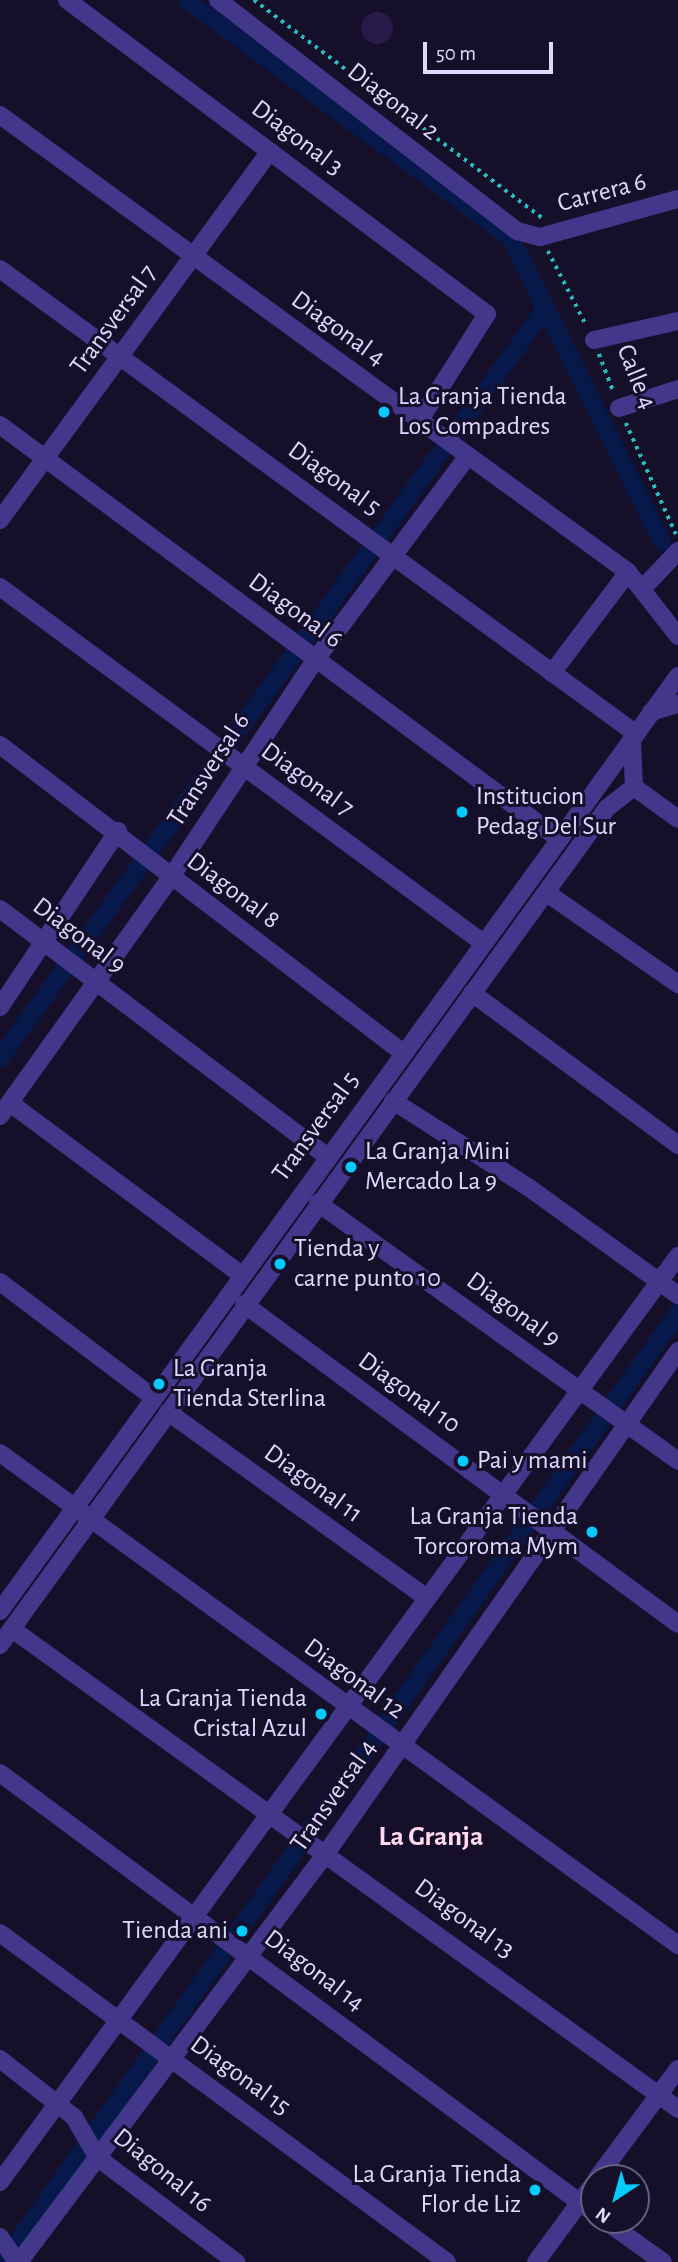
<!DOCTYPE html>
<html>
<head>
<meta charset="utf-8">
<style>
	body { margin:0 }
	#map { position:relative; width:678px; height:2262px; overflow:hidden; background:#160f2a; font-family:"Alegreya Sans",sans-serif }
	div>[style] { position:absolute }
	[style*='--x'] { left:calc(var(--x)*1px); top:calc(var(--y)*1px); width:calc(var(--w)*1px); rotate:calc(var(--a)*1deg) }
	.canal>* { height:18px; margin:-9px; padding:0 9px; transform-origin:9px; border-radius:9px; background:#07184a }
	.building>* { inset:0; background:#291a4c }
	.round { border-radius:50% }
	.path>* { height:3.5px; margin-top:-1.75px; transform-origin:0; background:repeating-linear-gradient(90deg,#29bbc2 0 3.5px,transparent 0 8.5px) }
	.minor>* { height:18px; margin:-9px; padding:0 9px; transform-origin:9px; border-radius:9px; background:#43378b }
	.tertiary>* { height:18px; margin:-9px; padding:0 9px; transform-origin:9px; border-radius:9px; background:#43378b }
	.dots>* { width:19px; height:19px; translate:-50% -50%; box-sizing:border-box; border:4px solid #160f2a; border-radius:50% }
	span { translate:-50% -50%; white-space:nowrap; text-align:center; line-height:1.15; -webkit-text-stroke:6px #160f2a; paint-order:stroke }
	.street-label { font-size:26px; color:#e0d7ff }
	.poi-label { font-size:26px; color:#e0d7ff }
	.left { translate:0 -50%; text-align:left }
	.right { translate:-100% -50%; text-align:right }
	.neighbourhood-label { font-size:28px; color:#ffd9ed; font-weight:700 }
	.north { position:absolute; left:580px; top:2164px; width:70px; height:70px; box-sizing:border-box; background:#160f2a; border:2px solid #675f7f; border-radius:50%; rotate:216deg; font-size:19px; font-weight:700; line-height:28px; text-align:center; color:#e0d7ff }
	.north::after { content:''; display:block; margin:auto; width:24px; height:32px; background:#03cbff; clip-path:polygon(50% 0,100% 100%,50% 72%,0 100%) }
	.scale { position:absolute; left:423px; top:42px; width:130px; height:32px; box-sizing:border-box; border:4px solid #e0d7ff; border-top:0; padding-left:9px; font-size:21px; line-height:24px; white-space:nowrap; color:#e0d7ff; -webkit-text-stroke:5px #160f2a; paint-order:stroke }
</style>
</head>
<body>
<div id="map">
	<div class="canal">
		<i style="--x:187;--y:0;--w:401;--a:36.3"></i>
		<i style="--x:510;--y:237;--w:341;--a:63.5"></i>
		<i style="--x:0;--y:1058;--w:921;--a:-53.96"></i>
		<i style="--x:3;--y:2262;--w:1165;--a:-54.58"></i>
	</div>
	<div class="building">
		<i class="round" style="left:361px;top:12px;width:32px;height:32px"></i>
	</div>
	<div class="path">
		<i style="--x:254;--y:0;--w:363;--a:37.1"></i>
		<i style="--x:548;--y:251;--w:83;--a:62.8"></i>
		<i style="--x:599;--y:354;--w:42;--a:69"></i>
		<i style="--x:626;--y:423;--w:122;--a:65.8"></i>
	</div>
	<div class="minor">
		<i style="--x:67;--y:0;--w:524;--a:36.78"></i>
		<i style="--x:487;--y:314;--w:127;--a:122.4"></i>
		<i style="--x:218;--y:0;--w:378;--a:37.7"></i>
		<i style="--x:517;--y:231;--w:24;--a:15"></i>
		<i style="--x:540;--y:237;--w:143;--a:-15.4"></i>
		<i style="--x:0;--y:269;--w:786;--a:36.16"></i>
		<i style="--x:594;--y:340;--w:86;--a:-12.7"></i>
		<i style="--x:619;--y:408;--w:62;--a:-17.9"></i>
		<i style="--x:0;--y:425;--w:694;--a:36.51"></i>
		<i style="--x:0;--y:520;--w:457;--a:-53.8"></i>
		<i style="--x:0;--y:587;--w:599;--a:36.37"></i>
		<i style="--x:552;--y:673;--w:126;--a:-53"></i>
		<i style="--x:0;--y:745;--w:506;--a:37.37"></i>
		<i style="--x:547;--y:893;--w:160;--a:34.8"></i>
		<i style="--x:0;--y:909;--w:410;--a:37.1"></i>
		<i style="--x:472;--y:993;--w:256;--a:36.4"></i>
		<i style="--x:0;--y:1007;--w:212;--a:-56.2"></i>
		<i style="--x:393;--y:1101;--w:160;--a:32.5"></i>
		<i style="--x:528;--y:1187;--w:185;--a:35.8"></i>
		<i style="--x:10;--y:1103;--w:289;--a:36.6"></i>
		<i style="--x:0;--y:1116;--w:294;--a:-54.4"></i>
		<i style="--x:171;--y:877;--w:262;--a:-56.4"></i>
		<i style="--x:316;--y:659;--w:254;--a:-53.2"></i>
		<i style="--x:318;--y:1203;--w:443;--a:35.6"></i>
		<i style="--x:0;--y:1282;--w:193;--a:37"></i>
		<i style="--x:244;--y:1304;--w:539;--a:36.4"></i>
		<i style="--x:168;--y:1412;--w:319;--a:35.7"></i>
		<i style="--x:0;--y:1453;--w:838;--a:35.97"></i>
		<i style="--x:12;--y:1629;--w:821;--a:35.78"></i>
		<i style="--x:0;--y:1773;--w:739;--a:36.53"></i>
		<i style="--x:0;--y:1933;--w:555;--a:36.35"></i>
		<i style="--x:0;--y:2059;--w:94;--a:38.1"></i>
		<i style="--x:74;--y:2117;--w:48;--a:59.7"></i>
		<i style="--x:98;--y:2158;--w:173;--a:37"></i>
		<i style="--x:597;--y:2178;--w:136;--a:-53.4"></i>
		<i style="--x:0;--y:2182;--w:1148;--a:-53.79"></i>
		<i style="--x:604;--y:2220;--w:72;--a:35.4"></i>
		<i style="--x:0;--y:2237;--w:30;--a:56"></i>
		<i style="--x:19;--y:2262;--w:513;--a:-53.09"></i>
		<i style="--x:327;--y:1852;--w:612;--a:-54.98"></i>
		<i style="--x:536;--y:2262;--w:98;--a:-53.7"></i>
	</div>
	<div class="tertiary">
		<i style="--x:0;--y:115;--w:777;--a:36.04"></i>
		<i style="--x:628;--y:572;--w:81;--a:52"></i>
		<i style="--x:644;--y:587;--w:50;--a:-46.6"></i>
		<i style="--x:651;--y:712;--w:28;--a:-17"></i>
		<i style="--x:632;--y:742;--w:45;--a:87.5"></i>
		<i style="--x:634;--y:787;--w:54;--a:36"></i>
		<i style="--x:0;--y:1611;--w:1155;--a:-54.05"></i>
		<i style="--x:0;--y:1645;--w:1034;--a:-54.05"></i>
		<i style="--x:607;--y:808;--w:34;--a:-38"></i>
	</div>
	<div class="dots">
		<i style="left:384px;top:412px;background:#03cbff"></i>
		<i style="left:462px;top:812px;background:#03cbff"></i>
		<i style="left:351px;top:1167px;background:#03cbff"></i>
		<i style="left:280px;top:1264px;background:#03cbff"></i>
		<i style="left:159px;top:1384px;background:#03cbff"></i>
		<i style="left:463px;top:1461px;background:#03cbff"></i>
		<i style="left:592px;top:1532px;background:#03cbff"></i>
		<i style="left:321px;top:1714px;background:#03cbff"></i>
		<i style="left:242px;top:1931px;background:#03cbff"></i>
		<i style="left:535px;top:2190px;background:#03cbff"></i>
	</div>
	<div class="street-label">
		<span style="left:393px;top:102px;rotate:38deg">Diagonal 2</span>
		<span style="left:297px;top:138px;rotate:37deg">Diagonal 3</span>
		<span style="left:602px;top:193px;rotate:-15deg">Carrera 6</span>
		<span style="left:114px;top:320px;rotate:-54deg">Transversal 7</span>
		<span style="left:338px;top:329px;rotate:36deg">Diagonal 4</span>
		<span style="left:636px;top:377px;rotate:68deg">Calle 4</span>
		<span style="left:334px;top:479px;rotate:36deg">Diagonal 5</span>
		<span style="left:295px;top:611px;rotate:36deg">Diagonal 6</span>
		<span style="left:209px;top:770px;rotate:-57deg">Transversal 6</span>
		<span style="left:307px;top:780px;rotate:36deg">Diagonal 7</span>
		<span style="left:233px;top:891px;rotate:37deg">Diagonal 8</span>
		<span style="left:79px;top:936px;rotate:37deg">Diagonal 9</span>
		<span style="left:316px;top:1127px;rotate:-54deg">Transversal 5</span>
		<span style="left:513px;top:1310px;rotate:36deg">Diagonal 9</span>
		<span style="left:409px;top:1393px;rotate:36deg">Diagonal 10</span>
		<span style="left:313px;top:1484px;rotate:36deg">Diagonal 11</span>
		<span style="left:354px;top:1679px;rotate:36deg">Diagonal 12</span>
		<span style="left:334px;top:1796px;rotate:-55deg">Transversal 4</span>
		<span style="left:464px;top:1919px;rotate:36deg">Diagonal 13</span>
		<span style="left:314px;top:1971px;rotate:37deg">Diagonal 14</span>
		<span style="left:240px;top:2076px;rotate:36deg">Diagonal 15</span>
		<span style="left:162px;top:2171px;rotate:39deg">Diagonal 16</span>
	</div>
	<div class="poi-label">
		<span class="left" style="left:398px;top:412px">La Granja Tienda<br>Los Compadres</span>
		<span class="left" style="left:476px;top:812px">Institucion<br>Pedag Del Sur</span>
		<span class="left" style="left:365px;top:1167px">La Granja Mini<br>Mercado La 9</span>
		<span class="left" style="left:294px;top:1264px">Tienda y<br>carne punto 10</span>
		<span class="left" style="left:173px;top:1384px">La Granja<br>Tienda Sterlina</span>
		<span class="left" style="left:477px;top:1461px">Pai y mami</span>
		<span class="right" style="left:578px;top:1532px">La Granja Tienda<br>Torcoroma Mym</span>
		<span class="right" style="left:307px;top:1714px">La Granja Tienda<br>Cristal Azul</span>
		<span class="right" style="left:228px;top:1931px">Tienda ani</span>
		<span class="right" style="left:521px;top:2190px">La Granja Tienda<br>Flor de Liz</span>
	</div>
	<div class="neighbourhood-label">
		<span style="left:431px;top:1837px">La Granja</span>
	</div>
	<div class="north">N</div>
	<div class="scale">50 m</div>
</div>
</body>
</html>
